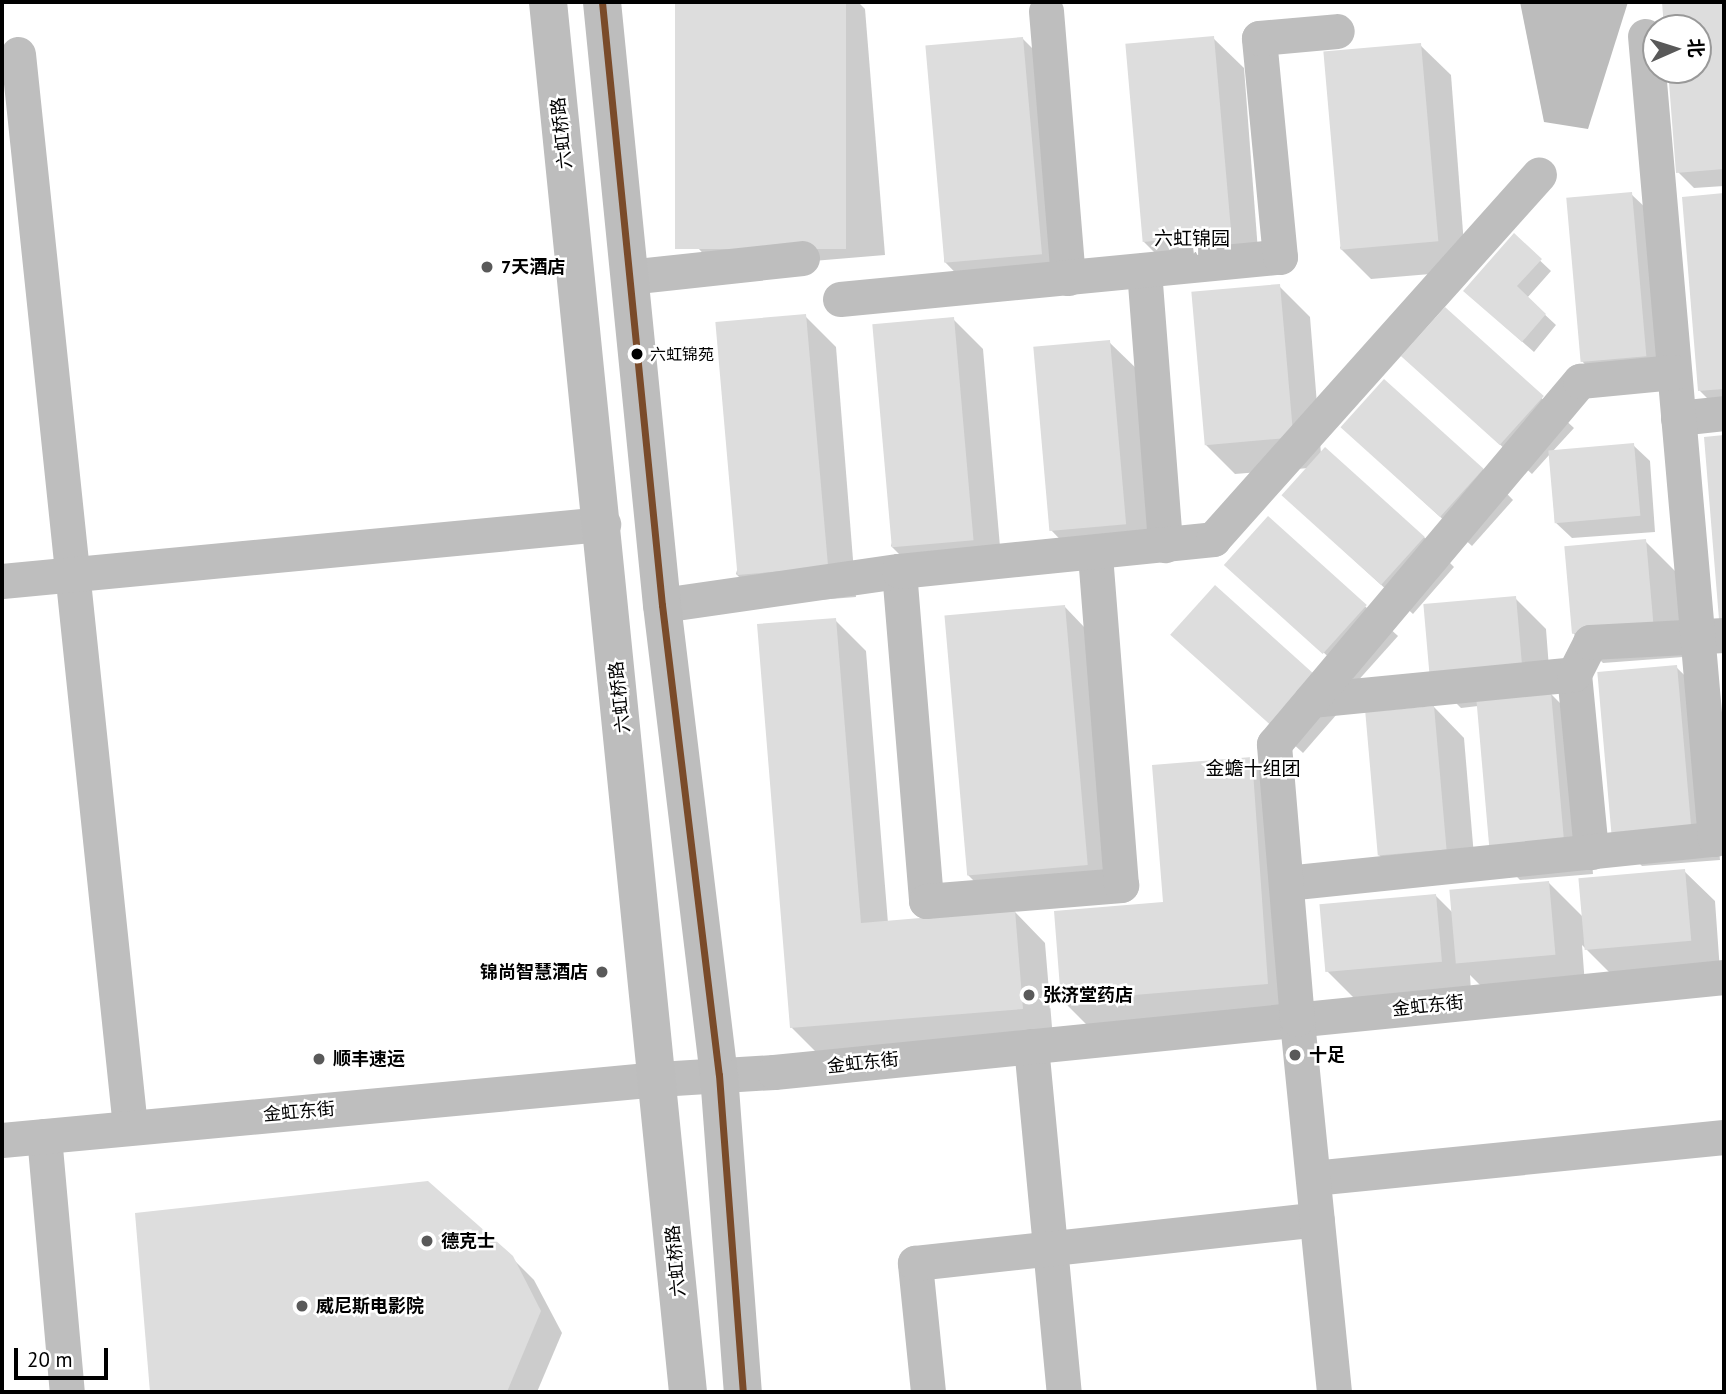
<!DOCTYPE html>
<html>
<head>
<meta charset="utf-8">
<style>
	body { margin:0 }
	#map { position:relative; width:1726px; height:1394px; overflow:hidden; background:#fff; font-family:"PT Sans","Noto Sans SC",sans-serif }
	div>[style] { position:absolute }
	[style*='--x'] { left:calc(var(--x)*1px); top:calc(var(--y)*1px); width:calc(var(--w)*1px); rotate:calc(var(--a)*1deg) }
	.water>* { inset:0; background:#bcbcbc }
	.shadow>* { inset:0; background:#0003; transform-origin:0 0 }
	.building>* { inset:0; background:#ddd; transform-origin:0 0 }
	.minor>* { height:35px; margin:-17.5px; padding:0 17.5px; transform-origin:17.5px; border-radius:17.5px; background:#bebebe }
	.major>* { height:38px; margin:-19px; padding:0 19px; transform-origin:19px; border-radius:19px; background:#bdbdbd }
	.bus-1>* { height:7px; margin:-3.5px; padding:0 3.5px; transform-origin:3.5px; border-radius:3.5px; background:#7a4b2a }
	.dots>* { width:19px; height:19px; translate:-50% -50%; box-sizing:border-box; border:4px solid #fff; border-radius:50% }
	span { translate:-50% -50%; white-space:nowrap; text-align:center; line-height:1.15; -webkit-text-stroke:5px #fff; paint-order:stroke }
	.bus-label { font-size:16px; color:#000 }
	.left { translate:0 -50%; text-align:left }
	.street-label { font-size:18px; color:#000 }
	.poi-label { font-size:18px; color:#000; font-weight:700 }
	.right { translate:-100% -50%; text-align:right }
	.neighbourhood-label { font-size:19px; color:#000 }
	.frame { position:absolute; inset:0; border:4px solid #000; pointer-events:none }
	.north { position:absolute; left:1642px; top:14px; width:70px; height:70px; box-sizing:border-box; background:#fff; border:2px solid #999; border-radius:50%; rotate:87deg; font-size:19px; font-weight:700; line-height:28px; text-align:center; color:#000 }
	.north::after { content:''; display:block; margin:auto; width:24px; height:32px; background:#595959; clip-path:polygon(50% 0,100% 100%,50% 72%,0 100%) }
	.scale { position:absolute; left:14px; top:1348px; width:94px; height:32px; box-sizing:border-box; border:4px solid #000; border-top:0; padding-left:9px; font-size:21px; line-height:24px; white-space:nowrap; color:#000; -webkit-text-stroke:5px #fff; paint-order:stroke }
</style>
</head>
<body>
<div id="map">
	<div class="water">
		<i style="clip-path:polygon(1520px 2px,1628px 2px,1588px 129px,1544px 122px)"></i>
	</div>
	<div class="shadow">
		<i style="clip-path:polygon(676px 2px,858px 2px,865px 9px,885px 255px,718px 269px,697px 247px)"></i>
		<i style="clip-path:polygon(1664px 2px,1724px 2px,1724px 186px,1694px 188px,1678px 172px,1669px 70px,1698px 70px,1698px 28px,1666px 28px)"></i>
		<i style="clip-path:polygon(1213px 38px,1244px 68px,1259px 264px,1173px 271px,1143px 241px)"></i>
		<i style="clip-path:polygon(1023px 39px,1053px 69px,1070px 284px,974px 292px,944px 261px)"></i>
		<i style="clip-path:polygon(1420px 45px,1451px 75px,1466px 271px,1371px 279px,1340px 248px)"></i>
		<i style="clip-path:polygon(1631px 194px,1648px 210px,1661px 371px,1597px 377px,1581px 360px)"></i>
		<i style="clip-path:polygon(1724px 195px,1724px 406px,1716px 407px,1700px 391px,1684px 198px)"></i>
		<i style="clip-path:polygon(1514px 236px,1551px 271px,1527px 298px,1556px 325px,1534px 352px,1476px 301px)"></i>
		<i style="clip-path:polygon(1279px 286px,1310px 317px,1321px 454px,1424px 537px,1454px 567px,1413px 614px,1284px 496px,1309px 468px,1235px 474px,1205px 444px)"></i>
		<i style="clip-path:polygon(1445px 309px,1574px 428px,1552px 452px,1633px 445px,1650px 461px,1655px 532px,1572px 538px,1555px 522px,1550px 454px,1532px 474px,1404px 356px)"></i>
		<i style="clip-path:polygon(805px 316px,836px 347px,856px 597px,767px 604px,736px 574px)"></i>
		<i style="clip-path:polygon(953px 319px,983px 349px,1002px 570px,922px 577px,891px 546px)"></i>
		<i style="clip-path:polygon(1109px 342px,1140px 372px,1155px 554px,1080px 560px,1050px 529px)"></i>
		<i style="clip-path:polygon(1343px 428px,1483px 469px,1513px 500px,1472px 546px)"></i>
		<i style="clip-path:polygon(1724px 437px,1724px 621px,1706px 439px)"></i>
		<i style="left:1268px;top:519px;width:175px;height:62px;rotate:42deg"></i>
		<i style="clip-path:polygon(1645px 541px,1676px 572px,1683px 657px,1603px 663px,1573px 633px)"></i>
		<i style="clip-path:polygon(1515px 598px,1546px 629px,1551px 694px,1581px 724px,1593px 874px,1520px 880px,1490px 849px,1478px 706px,1461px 708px,1430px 677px)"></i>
		<i style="clip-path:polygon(1065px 607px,1086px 629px,1107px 886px,989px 896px,967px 874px)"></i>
		<i style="clip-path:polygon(835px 620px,866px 651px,888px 923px,1015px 912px,1045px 943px,1053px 1039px,822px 1058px,791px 1027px)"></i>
		<i style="clip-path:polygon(1174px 635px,1344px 706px,1303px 753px)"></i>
		<i style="clip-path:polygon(1676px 667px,1707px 697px,1720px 860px,1642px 866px,1612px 836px)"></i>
		<i style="clip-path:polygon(1434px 707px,1464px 738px,1476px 880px,1409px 886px,1379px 855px)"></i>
		<i style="clip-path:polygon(1252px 759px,1282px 790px,1298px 1014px,1093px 1031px,1063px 1001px,1165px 903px)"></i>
		<i style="clip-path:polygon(1684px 871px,1715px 901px,1720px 971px,1616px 979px,1582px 945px,1585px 985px,1488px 993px,1470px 975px,1471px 992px,1357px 1001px,1326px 970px,1435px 895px,1453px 913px,1549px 883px,1583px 917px)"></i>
		<i style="clip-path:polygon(136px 1214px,512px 1258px,534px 1280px,562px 1333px,537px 1392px,152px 1392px)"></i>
	</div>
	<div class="building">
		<i style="left:675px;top:2px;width:171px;height:247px"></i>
		<i style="clip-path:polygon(1662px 2px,1724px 2px,1724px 169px,1676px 173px,1668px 70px,1698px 70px,1698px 28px,1664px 28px)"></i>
		<i style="left:1214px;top:36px;width:199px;height:89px;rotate:85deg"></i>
		<i style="left:1023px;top:37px;width:218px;height:98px;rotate:85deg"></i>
		<i style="left:1421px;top:43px;width:199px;height:98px;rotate:85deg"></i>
		<i style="left:1632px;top:192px;width:165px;height:66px;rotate:85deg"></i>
		<i style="clip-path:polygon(1724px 193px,1724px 389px,1698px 391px,1682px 197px)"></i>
		<i style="clip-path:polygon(1514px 233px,1542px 259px,1517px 286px,1546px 314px,1522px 342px,1463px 291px)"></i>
		<i style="left:1280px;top:284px;width:154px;height:89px;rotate:85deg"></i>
		<i style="left:1445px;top:307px;width:133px;height:66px;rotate:42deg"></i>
		<i style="left:806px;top:314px;width:254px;height:91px;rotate:85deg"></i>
		<i style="left:954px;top:317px;width:224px;height:82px;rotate:85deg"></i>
		<i style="left:1110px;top:340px;width:185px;height:77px;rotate:85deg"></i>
		<i style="left:1384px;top:379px;width:134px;height:65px;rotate:42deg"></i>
		<i style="clip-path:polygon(1724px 435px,1724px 619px,1719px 619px,1704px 437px)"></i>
		<i style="left:1634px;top:443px;width:73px;height:86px;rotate:85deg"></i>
		<i style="left:1325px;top:447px;width:134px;height:65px;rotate:42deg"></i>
		<i style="left:1268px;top:516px;width:133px;height:66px;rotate:42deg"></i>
		<i style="left:1646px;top:539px;width:88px;height:82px;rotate:85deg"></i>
		<i style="left:1215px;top:585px;width:135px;height:67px;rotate:42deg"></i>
		<i style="left:1516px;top:596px;width:74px;height:93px;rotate:85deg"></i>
		<i style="left:1065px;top:605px;width:261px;height:121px;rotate:85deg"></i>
		<i style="clip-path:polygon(836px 618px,861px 923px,1015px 910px,1023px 1009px,790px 1028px,757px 624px)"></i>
		<i style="left:1677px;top:665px;width:166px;height:80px;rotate:85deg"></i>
		<i style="left:1551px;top:692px;width:152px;height:75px;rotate:85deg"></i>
		<i style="left:1434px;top:706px;width:144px;height:69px;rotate:85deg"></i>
		<i style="clip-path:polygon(1252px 757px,1268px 984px,1061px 1001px,1054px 911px,1163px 902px,1152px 765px)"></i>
		<i style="left:1685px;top:869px;width:72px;height:107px;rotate:85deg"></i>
		<i style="left:1549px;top:881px;width:74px;height:100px;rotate:85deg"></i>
		<i style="left:1436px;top:894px;width:68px;height:117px;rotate:85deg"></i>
		<i style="clip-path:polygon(428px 1181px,513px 1256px,541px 1311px,507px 1392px,150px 1392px,135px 1213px)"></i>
	</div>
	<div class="minor">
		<i style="--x:1046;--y:11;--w:268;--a:85.3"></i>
		<i style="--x:18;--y:54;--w:1079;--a:84.04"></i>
		<i style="--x:1144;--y:270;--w:276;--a:85.6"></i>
		<i style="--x:628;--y:277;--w:175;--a:-6.2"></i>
		<i style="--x:840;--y:299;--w:442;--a:-5.5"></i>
		<i style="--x:1280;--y:257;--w:220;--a:-95.5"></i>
		<i style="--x:1259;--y:38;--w:78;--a:-5.1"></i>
		<i style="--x:1678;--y:418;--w:46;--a:-6.2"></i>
		<i style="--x:899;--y:571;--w:331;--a:85.3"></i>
		<i style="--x:926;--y:901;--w:196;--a:-4.7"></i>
		<i style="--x:1121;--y:885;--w:333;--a:-94.5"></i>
		<i style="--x:2;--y:581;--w:604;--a:-5.42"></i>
		<i style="--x:662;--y:605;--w:239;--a:-8.2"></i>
		<i style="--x:899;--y:571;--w:316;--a:-5.8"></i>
		<i style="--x:1213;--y:539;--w:489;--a:-48.2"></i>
		<i style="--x:1574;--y:674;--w:179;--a:84.5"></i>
		<i style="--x:1311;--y:700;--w:264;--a:-5.6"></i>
		<i style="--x:1574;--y:674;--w:36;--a:-63"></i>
		<i style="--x:1590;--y:642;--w:134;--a:-3"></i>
		<i style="--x:1286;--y:883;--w:431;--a:-5.9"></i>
		<i style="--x:1715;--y:839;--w:806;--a:-94.98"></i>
		<i style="--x:1031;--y:1046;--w:348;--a:84.6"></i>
		<i style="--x:44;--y:1136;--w:257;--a:84.9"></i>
		<i style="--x:2;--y:1140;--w:659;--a:-5.31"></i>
		<i style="--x:658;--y:1079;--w:116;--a:-3.5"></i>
		<i style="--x:774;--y:1072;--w:955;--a:-5.71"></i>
		<i style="--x:1313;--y:1178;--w:413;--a:-5.7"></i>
		<i style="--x:928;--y:1392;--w:130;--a:-95.8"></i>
		<i style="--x:915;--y:1263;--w:404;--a:-6.2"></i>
		<i style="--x:1334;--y:1392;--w:375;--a:-95.7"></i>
		<i style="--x:1297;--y:1019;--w:276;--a:-94.8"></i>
		<i style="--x:1274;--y:744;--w:475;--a:-49.9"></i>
		<i style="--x:1580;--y:381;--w:94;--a:-5.5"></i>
	</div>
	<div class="major">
		<i style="--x:548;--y:2;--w:1397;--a:84.25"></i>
		<i style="--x:602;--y:2;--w:606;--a:84.32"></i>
		<i style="--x:662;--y:605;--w:473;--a:83.1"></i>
		<i style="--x:719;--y:1075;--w:318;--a:85.7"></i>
	</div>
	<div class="bus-1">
		<i style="--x:602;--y:2;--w:606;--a:84.32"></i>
		<i style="--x:662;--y:605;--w:473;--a:83.1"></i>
		<i style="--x:719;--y:1075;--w:318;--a:85.7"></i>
	</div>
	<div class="dots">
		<i style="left:487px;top:267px;background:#595959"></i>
		<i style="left:637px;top:354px;background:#000"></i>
		<i style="left:602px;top:972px;background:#595959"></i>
		<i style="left:1029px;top:995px;background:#595959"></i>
		<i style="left:1295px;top:1055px;background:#595959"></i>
		<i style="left:319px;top:1059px;background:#595959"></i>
		<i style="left:427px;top:1241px;background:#595959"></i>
		<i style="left:302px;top:1306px;background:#595959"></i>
	</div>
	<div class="bus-label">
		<span class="left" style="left:650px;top:354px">六虹锦苑</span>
	</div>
	<div class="street-label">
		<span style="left:562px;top:133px;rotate:-96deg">六虹桥路</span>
		<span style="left:620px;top:697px;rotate:-96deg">六虹桥路</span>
		<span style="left:1428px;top:1006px;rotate:-6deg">金虹东街</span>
		<span style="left:863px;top:1063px;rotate:-6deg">金虹东街</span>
		<span style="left:299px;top:1112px;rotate:-5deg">金虹东街</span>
		<span style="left:676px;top:1261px;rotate:-95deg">六虹桥路</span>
	</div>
	<div class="poi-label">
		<span class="left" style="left:501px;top:267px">7天酒店</span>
		<span class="right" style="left:588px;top:972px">锦尚智慧酒店</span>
		<span class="left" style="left:1043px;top:995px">张济堂药店</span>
		<span class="left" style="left:1309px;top:1055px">十足</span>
		<span class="left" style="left:333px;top:1059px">顺丰速运</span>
		<span class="left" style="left:441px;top:1241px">德克士</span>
		<span class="left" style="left:316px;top:1306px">威尼斯电影院</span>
	</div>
	<div class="neighbourhood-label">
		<span style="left:1192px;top:239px">六虹锦园</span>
		<span style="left:1253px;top:769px">金蟾十组团</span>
	</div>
	<div class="frame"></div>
	<div class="north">北</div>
	<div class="scale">20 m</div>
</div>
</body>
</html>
